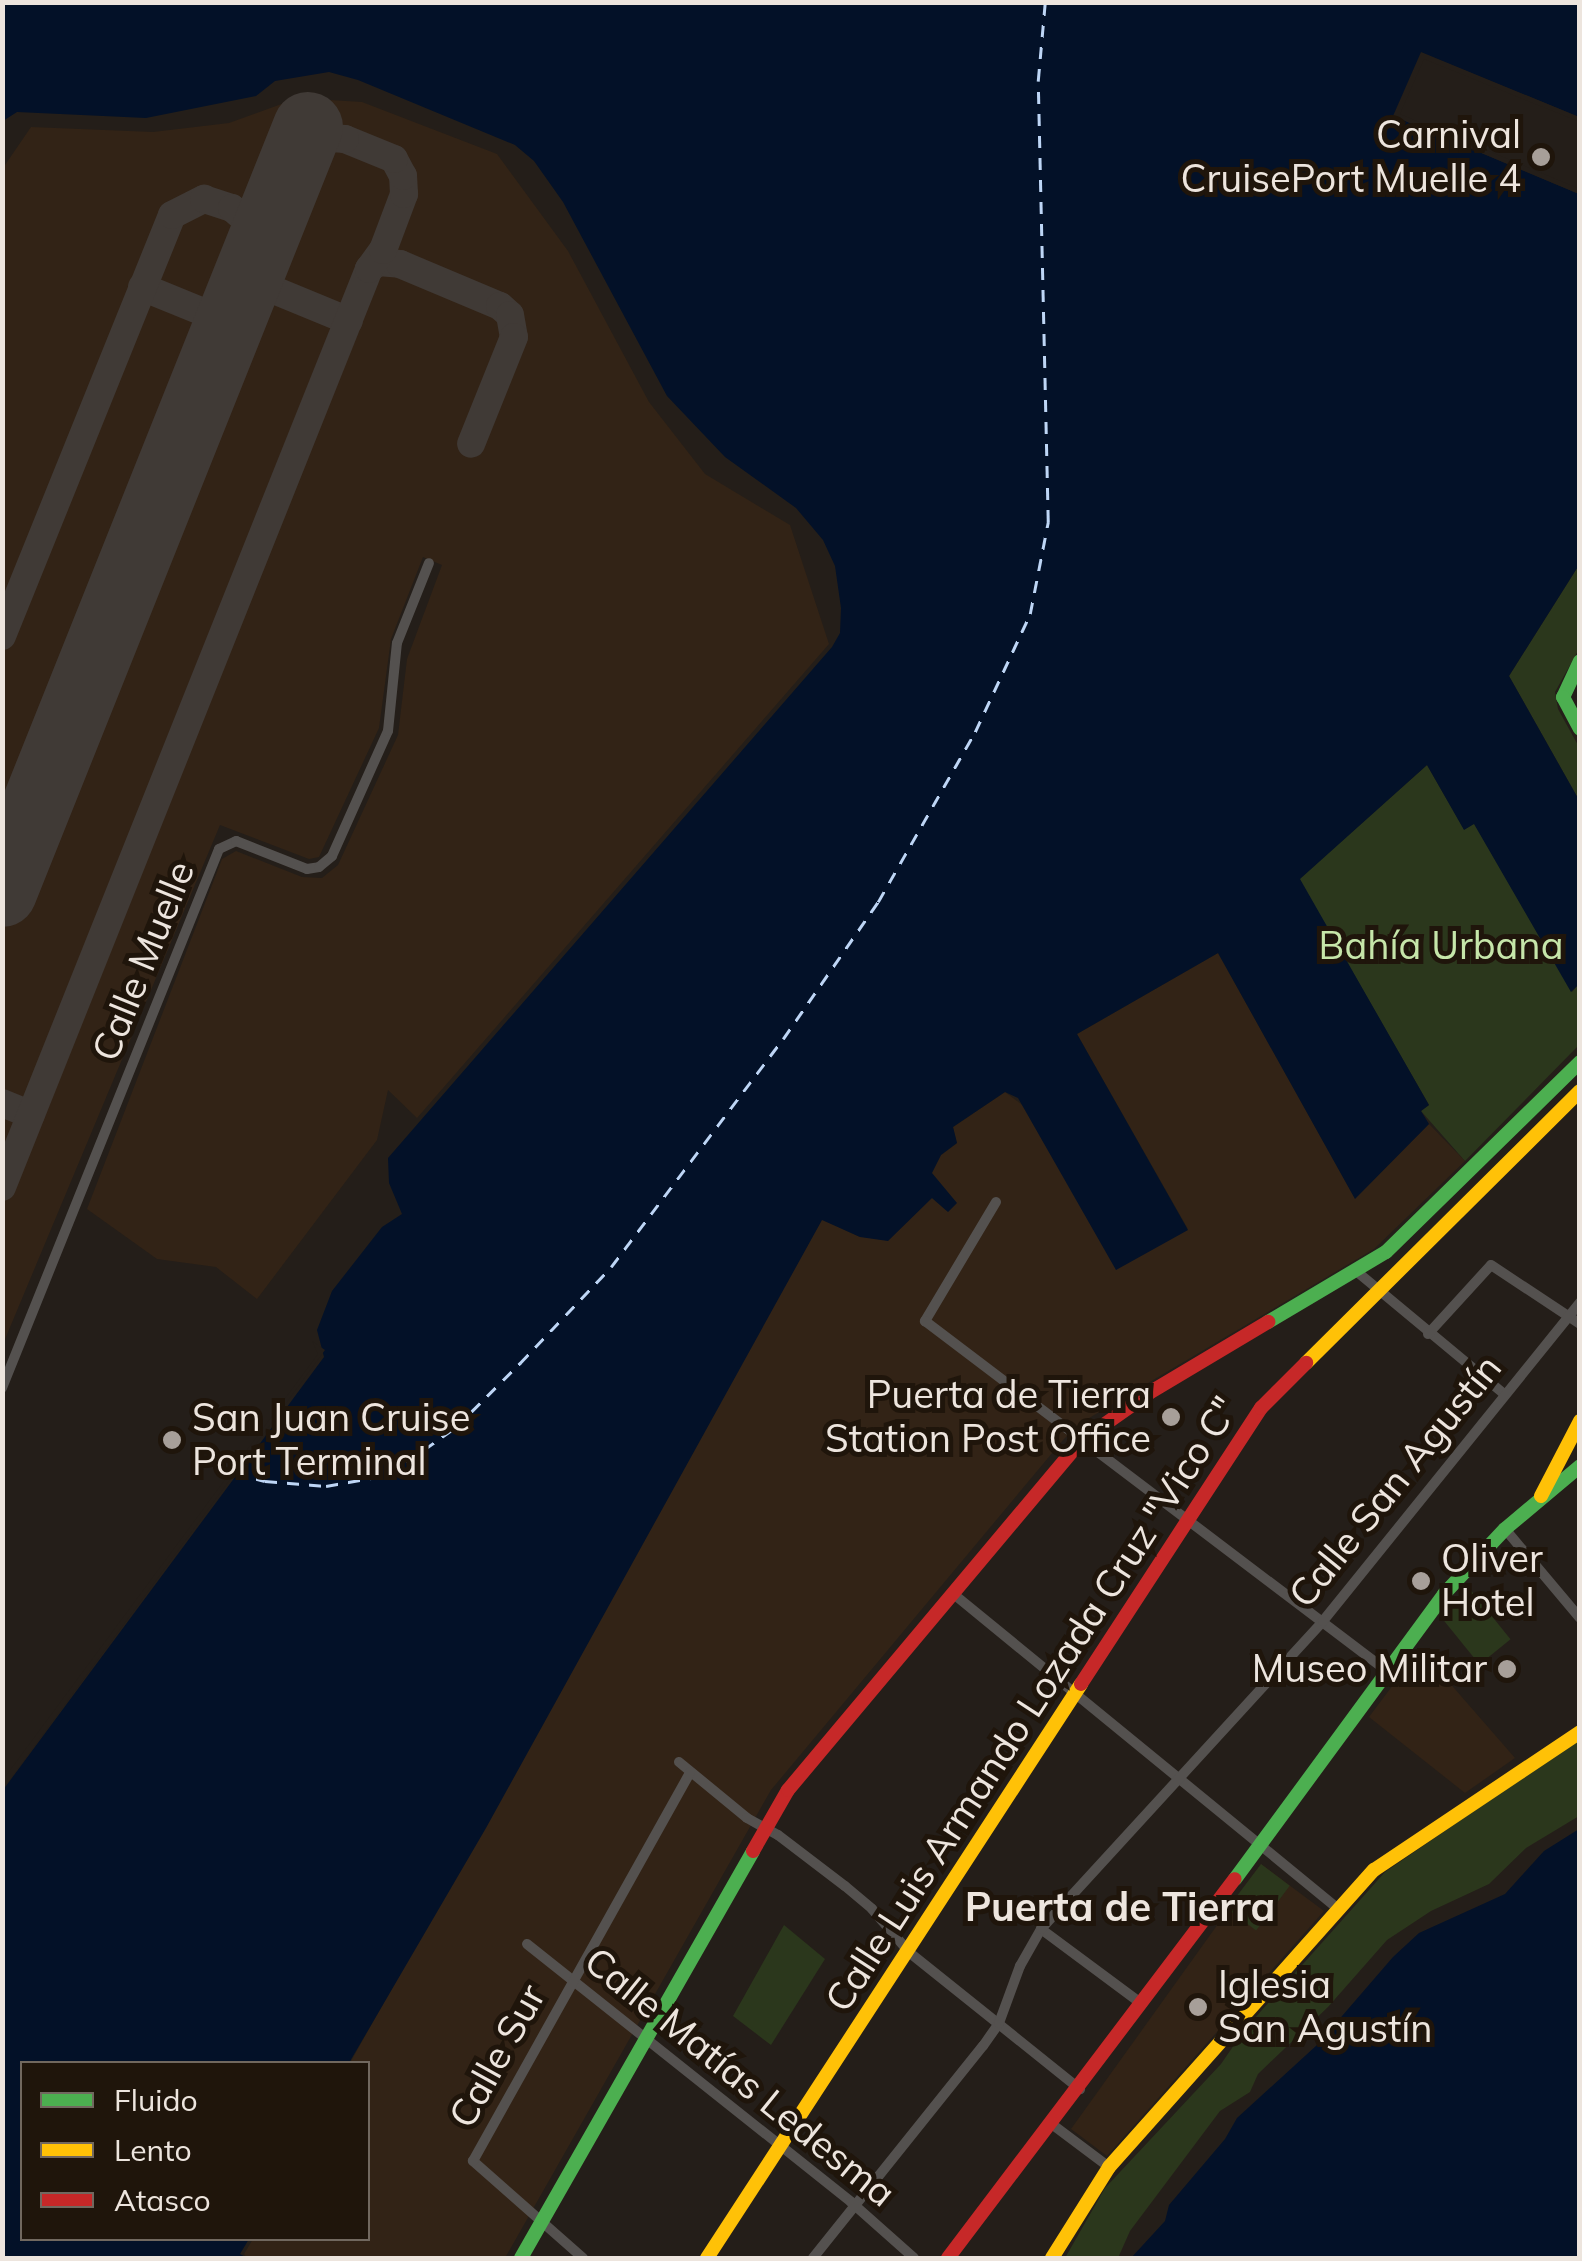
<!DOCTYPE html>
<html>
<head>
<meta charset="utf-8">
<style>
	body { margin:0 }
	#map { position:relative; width:1582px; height:2261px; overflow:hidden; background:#241e19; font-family:Mulish,sans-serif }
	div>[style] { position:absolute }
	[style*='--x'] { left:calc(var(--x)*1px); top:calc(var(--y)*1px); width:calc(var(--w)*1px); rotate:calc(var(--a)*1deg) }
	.built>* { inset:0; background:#322316 }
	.green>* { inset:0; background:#2b371c; transform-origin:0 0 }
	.water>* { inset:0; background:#031128 }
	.pier>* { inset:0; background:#241e19 }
	.ferry>* { height:2.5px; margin-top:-1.25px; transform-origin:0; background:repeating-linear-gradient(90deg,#bed6f6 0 12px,transparent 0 22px) }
	.taxiway>* { height:28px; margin:-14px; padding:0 14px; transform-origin:14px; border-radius:14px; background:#403a36 }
	.runway>* { height:70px; margin:-35px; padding:0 35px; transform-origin:35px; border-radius:35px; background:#403a36 }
	.street>* { height:10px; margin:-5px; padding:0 5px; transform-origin:5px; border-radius:5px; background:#54514f }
	.fast>* { height:14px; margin:-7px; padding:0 7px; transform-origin:7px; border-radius:7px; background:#4caf50 }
	.slow>* { height:14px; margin:-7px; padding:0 7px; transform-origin:7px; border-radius:7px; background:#ffc107 }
	.jam>* { height:14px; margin:-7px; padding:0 7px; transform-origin:7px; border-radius:7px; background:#c62828 }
	.dots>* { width:28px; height:28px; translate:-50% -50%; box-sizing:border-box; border:5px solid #1f150b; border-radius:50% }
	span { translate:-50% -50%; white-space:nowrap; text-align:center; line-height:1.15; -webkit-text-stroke:10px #1f150b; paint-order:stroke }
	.poi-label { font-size:38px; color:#ede5de }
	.right { translate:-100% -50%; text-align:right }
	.left { translate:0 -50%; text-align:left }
	.park-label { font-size:38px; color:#c6e6aa }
	.street-label { font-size:38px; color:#ede5de }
	.neighbourhood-label { font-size:40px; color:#ede5de; font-weight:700 }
	.frame { position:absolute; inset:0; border:5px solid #ede5de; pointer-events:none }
	.legend { position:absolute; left:20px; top:2061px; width:350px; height:180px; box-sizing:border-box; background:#1f150b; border:2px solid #71685f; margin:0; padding:12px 18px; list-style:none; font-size:30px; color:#ede5de }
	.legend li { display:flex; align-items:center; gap:20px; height:50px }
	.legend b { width:50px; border:2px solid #71685f }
</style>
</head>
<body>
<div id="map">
	<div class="built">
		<i style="clip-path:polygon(298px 98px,362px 102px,497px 154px,568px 251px,649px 402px,705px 474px,790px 525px,829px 644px,417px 1118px,388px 1090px,377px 1140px,257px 1299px,216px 1267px,157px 1259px,87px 1209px,222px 859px,236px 851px,302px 877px,322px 878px,338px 865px,398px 735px,407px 659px,442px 565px,423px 557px,391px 639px,379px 728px,319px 857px,309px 859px,220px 825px,3px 1344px,3px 168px,31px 127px,153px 132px,229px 123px)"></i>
		<i style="clip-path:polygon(1218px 953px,1355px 1198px,1429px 1124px,1465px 1161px,1374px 1249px,1079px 1424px,1063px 1440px,771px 1790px,505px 2258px,247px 2258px,244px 2254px,253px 2239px,368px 2238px,368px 2064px,350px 2063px,822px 1219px,860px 1237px,932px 1198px,947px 1211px,931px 1173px,941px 1155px,957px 1143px,953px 1127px,1005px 1092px,1188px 1229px,1077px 1034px)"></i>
		<i style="clip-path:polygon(1420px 1649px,1515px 1758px,1465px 1793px,1369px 1717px)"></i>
		<i style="clip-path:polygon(1261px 1864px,1324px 1911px,1107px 2156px,1071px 2129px)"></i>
	</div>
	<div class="green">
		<i style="clip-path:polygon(1579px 565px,1579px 649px,1555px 692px,1558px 709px,1579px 747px,1579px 800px,1509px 676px)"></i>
		<i style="clip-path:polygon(1427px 765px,1464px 829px,1474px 823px,1572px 992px,1579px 984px,1579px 1045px,1465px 1161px,1421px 1111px,1429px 1105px,1299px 879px)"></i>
		<i style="left:1469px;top:1588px;width:66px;height:40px;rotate:51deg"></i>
		<i style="clip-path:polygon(1579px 1739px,1579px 1816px,1526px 1848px,1489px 1884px,1431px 1911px,1387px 1940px,1328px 2007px,1258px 2074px,1250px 2092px,1220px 2111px,1130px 2231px,1118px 2258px,1065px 2258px,1105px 2188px,1221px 2064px,1245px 2029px,1385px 1872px)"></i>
		<i style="left:1261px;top:1864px;width:36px;height:56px;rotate:37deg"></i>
		<i style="clip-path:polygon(784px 1925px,825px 1959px,771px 2045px,733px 2016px)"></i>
	</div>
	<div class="water">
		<i style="clip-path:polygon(3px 3px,1579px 3px,1579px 117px,1422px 53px,1394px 116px,1579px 194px,1579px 565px,1509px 676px,1579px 800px,1579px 984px,1571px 992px,1474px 824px,1464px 830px,1427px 765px,1300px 879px,1429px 1105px,1421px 1111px,1429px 1124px,1355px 1199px,1218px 953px,1077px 1034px,1188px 1230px,1116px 1270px,1018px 1098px,1005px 1092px,953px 1127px,957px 1143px,941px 1155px,932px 1173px,957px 1203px,948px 1212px,932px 1198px,888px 1241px,860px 1237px,822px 1220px,486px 1828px,349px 2063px,22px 2064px,22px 2238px,249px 2239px,240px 2254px,247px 2258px,3px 2258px,3px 1790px,324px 1357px,317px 1330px,332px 1291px,382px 1227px,402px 1214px,389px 1183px,388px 1158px,832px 647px,840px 633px,841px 608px,835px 566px,823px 540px,796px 508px,725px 457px,667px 396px,563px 202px,534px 161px,515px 145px,358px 80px,329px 72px,275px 81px,256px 96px,146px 118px,17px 112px,3px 121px)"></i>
		<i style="clip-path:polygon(1579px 1829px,1579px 2258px,1131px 2258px,1165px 2221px,1169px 2205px,1225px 2139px,1237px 2118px,1317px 2045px,1393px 1957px,1419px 1933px,1505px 1894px,1544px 1851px)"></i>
	</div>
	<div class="pier">
		<i style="clip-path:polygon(1421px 52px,1579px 117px,1580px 122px,1424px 59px,1400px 114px,1580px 189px,1579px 194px,1393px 116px)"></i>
		<i style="clip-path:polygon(312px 1341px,325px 1350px,3px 1789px,2px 1781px,318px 1354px)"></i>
	</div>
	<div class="ferry">
		<i style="--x:235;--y:1473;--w:31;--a:15"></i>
		<i style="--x:265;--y:1481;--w:61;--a:4.7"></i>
		<i style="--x:326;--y:1486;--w:63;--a:-10.1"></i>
		<i style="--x:388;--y:1475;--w:83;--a:-35.2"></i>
		<i style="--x:456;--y:1427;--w:91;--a:-45"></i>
		<i style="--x:520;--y:1363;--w:132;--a:-46.5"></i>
		<i style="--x:611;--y:1267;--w:286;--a:-53"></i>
		<i style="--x:783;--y:1039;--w:167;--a:-55.3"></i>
		<i style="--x:878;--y:902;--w:196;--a:-60.3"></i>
		<i style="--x:975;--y:732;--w:130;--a:-65"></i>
		<i style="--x:1030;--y:614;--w:94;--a:-78.9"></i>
		<i style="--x:1048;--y:522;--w:441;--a:-91.3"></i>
		<i style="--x:1038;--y:81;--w:79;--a:-84.9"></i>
	</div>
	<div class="taxiway">
		<i style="--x:369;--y:269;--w:11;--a:-38"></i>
		<i style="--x:378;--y:262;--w:22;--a:5"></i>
		<i style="--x:400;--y:264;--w:108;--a:22.8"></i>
		<i style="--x:500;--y:306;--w:13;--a:42"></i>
		<i style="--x:510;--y:315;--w:22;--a:80"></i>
		<i style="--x:514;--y:337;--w:115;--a:111.9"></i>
		<i style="--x:247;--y:279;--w:110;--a:22.4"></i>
		<i style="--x:142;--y:287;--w:95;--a:22.2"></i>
		<i style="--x:2;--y:636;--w:454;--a:-68"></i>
		<i style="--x:172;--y:215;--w:36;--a:-27"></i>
		<i style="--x:204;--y:199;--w:29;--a:18"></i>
		<i style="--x:232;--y:208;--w:21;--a:41"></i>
		<i style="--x:248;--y:222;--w:28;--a:64"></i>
		<i style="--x:2;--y:1103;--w:31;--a:22"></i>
		<i style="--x:2;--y:1187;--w:989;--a:-68.21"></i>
		<i style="--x:369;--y:269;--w:24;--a:-54"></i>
		<i style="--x:383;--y:250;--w:60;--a:-69.4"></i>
		<i style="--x:404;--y:194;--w:18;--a:-93"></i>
		<i style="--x:403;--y:176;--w:19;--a:-118"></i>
		<i style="--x:394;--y:159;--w:53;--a:-157.8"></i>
		<i style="--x:345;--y:139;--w:27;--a:-176"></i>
		<i style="--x:318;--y:137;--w:28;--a:139"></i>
	</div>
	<div class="runway">
		<i style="--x:2;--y:892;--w:824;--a:-68.2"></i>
	</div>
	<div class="street">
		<i style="--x:996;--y:1202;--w:139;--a:120.8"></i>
		<i style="--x:925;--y:1321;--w:580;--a:37.15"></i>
		<i style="--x:1356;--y:1271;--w:191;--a:39.7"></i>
		<i style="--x:1428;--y:1334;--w:93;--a:-47.6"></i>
		<i style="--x:1491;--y:1265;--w:107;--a:33.5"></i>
		<i style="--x:2;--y:1388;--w:581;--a:-68.07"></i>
		<i style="--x:219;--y:849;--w:19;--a:-25"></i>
		<i style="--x:236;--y:841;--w:76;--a:21.5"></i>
		<i style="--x:307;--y:869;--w:12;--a:-9"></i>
		<i style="--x:319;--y:867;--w:17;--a:-40"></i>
		<i style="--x:332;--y:856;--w:137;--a:-65.9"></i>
		<i style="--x:388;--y:731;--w:88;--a:-84.2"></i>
		<i style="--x:397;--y:643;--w:86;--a:-68.2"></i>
		<i style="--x:1505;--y:1529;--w:116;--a:49.9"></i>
		<i style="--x:956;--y:1596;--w:495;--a:39.3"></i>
		<i style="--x:679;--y:1762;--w:88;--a:39.5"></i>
		<i style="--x:747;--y:1818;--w:35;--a:29"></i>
		<i style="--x:778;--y:1835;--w:84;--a:37.3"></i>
		<i style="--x:845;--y:1886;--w:35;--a:40"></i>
		<i style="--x:872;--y:1909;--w:58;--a:49.2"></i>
		<i style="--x:910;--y:1953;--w:218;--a:38.7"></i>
		<i style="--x:1041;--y:1929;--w:126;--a:36.6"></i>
		<i style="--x:527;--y:1944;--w:414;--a:38.5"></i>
		<i style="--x:851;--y:2202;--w:84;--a:41.6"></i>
		<i style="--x:1053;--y:2125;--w:70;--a:36.9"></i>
		<i style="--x:583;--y:2258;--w:147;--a:-138.6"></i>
		<i style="--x:473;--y:2161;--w:445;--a:-60.8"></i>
		<i style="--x:813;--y:2258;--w:272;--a:-51.3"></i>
		<i style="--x:983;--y:2046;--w:28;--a:-55"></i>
		<i style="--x:999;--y:2023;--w:61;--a:-69.8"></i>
		<i style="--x:1020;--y:1966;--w:43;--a:-60.4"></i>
		<i style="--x:1041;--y:1929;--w:418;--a:-47.5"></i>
		<i style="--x:1323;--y:1621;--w:410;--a:-51.1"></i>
	</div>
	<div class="fast">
		<i style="--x:1580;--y:661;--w:40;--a:115"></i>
		<i style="--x:1563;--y:697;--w:36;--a:62"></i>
		<i style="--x:1268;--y:1322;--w:137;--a:-30.7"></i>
		<i style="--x:1386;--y:1252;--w:272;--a:-44.4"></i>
		<i style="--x:1235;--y:1879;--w:353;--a:-53.7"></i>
		<i style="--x:1444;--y:1594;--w:89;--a:-46.8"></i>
		<i style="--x:1505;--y:1529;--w:98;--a:-40"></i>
		<i style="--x:521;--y:2258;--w:468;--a:-60.3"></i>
	</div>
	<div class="slow">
		<i style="--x:1306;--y:1363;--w:386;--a:-44.8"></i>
		<i style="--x:1541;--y:1496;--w:85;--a:-62.5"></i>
		<i style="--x:707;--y:2258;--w:685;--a:-56.91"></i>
		<i style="--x:1052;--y:2258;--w:107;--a:-57.9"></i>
		<i style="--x:1109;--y:2167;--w:398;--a:-48.3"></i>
		<i style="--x:1374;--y:1870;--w:248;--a:-33.8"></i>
	</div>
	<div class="jam">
		<i style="--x:1081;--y:1684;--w:330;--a:-56.9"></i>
		<i style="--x:1261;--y:1408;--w:64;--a:-45"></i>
		<i style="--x:753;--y:1851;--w:70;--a:-60.2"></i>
		<i style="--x:788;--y:1790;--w:456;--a:-50"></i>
		<i style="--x:1081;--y:1441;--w:83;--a:-35.2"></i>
		<i style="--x:1149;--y:1393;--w:139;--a:-30.8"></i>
		<i style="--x:948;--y:2258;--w:475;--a:-52.9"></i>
	</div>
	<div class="dots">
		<i style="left:1541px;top:157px;background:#a79f99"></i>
		<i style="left:1171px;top:1417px;background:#a79f99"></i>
		<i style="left:172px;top:1440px;background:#a79f99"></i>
		<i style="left:1421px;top:1581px;background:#a79f99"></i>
		<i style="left:1507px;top:1669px;background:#a79f99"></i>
		<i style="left:1198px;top:2007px;background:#a79f99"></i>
	</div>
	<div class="poi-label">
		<span class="right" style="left:1521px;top:157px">Carnival<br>CruisePort Muelle 4</span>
		<span class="right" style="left:1151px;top:1417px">Puerta de Tierra<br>Station Post Office</span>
		<span class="left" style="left:192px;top:1440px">San Juan Cruise<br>Port Terminal</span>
		<span class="left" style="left:1441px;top:1581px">Oliver<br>Hotel</span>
		<span class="right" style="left:1487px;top:1669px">Museo Militar</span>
		<span class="left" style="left:1218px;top:2007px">Iglesia<br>San Agustín</span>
	</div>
	<div class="park-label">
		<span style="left:1441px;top:946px">Bahía Urbana</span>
	</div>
	<div class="street-label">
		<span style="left:143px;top:961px;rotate:-68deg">Calle Muelle</span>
		<span style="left:1395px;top:1481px;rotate:-51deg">Calle San Agustín</span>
		<span style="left:1032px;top:1704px;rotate:-57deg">Calle Luis Armando Lozada Cruz "Vico C"</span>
		<span style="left:497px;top:2056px;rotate:-61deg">Calle Sur</span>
		<span style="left:740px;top:2077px;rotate:39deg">Calle Matías Ledesma</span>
	</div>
	<div class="neighbourhood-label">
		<span style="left:1120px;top:1906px">Puerta de Tierra</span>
	</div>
	<div class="frame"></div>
	<ul class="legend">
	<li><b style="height:12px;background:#4caf50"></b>Fluido</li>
	<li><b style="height:12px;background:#ffc107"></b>Lento</li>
	<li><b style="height:12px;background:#c62828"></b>Atasco</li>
	</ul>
</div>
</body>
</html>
